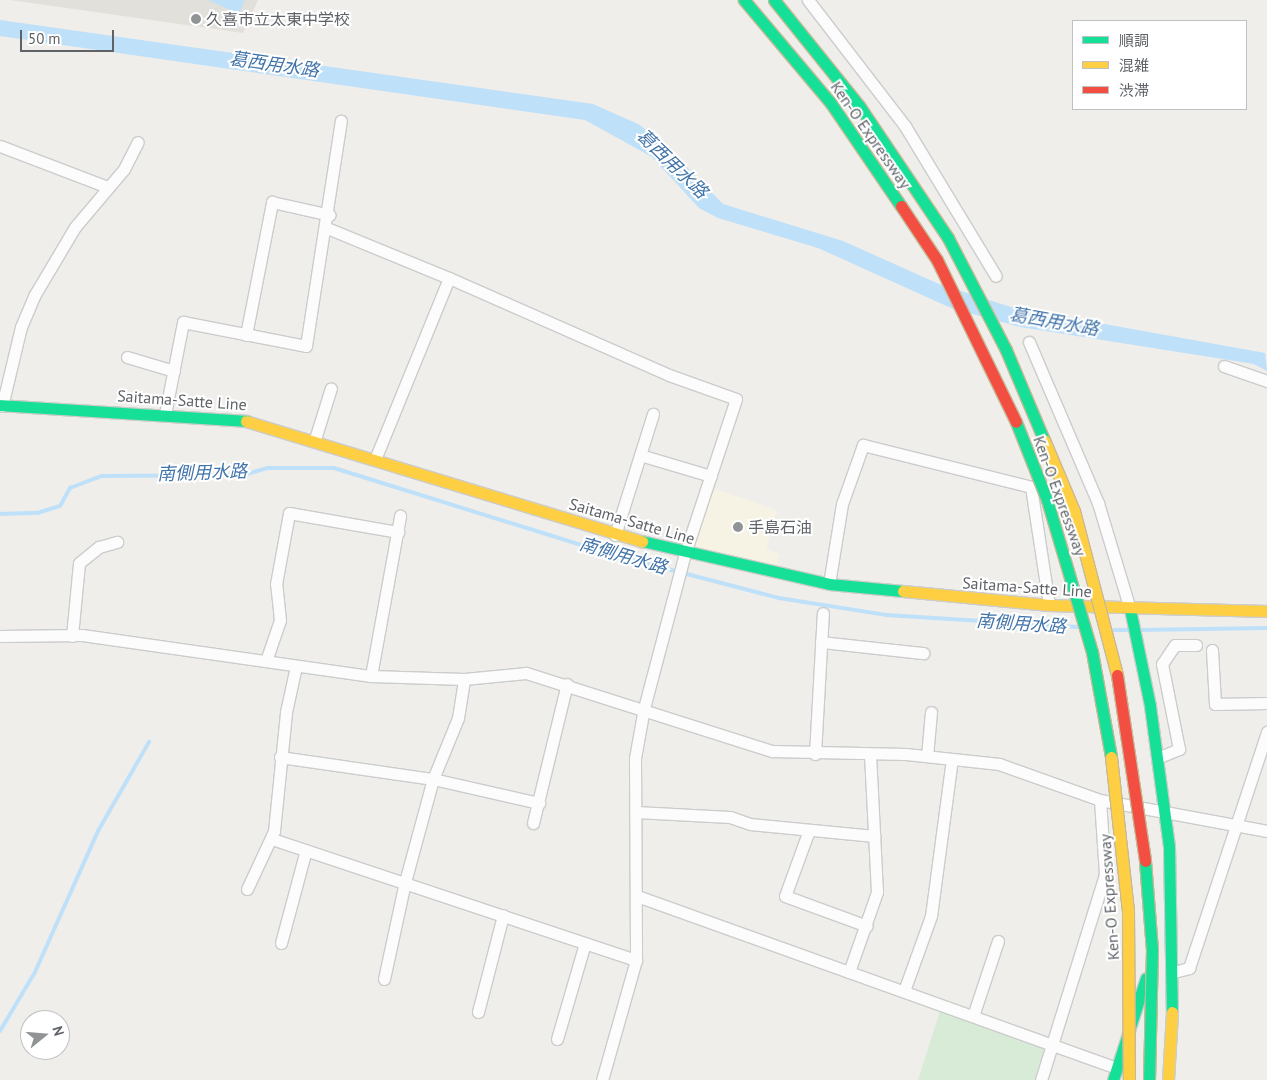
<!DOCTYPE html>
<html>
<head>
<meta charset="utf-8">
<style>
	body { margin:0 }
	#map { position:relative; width:1267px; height:1080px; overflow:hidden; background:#efeeea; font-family:"PT Sans","Noto Sans JP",sans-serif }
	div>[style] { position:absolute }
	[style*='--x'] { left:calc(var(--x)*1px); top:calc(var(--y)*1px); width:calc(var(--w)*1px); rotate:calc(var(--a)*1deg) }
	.commercial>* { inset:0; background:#f7f3e4 }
	.education>* { inset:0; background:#e2e0da }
	.green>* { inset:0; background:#d8ebd6 }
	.water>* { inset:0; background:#bfe0f9 }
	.stream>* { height:4px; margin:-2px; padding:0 2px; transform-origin:2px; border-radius:2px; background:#bfe0f9 }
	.roads { filter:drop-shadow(1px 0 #cbcccc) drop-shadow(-1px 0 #cbcccc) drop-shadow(0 1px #cbcccc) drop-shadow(0 -1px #cbcccc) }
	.street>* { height:11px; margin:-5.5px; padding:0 5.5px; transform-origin:5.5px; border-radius:5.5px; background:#fdfcfc }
	.fast>* { height:11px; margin:-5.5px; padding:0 5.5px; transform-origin:5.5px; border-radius:5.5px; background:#16e098 }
	.slow>* { height:11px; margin:-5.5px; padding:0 5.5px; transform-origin:5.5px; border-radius:5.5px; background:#ffcf43 }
	.bridges { filter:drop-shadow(1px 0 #c8b996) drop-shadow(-1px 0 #c8b996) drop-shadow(0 1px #c8b996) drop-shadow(0 -1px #c8b996) }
	.fast-bridge>* { height:11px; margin:-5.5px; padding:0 5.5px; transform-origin:5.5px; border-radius:5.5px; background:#16e098 }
	.slow-bridge>* { height:11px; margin:-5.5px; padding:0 5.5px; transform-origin:5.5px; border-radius:5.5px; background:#ffcf43 }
	.jam-bridge>* { height:11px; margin:-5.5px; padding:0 5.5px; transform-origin:5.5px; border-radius:5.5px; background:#f24e42 }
	.dots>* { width:14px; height:14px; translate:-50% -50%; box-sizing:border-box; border:2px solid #fff; border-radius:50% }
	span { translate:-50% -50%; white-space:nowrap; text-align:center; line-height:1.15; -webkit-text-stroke:4px #fff; paint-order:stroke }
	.poi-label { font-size:16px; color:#5f6368 }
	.left { translate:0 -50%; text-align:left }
	.street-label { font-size:16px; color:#5f6368 }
	.water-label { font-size:18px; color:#4174aa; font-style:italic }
	.legend { position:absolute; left:1072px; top:20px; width:175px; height:90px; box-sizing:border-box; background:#fff; border:1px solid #bfc1c3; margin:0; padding:6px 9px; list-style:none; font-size:15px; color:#5f6368 }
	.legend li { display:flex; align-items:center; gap:10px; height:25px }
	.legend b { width:25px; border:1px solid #bfc1c3 }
	.north { position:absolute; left:20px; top:1010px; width:50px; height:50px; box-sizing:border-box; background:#fff; border:1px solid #bfc1c3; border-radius:50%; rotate:73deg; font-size:14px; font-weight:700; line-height:20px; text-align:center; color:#5f6368 }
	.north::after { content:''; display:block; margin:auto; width:18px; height:22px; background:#919496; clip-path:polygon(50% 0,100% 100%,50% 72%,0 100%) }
	.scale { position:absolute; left:20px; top:30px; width:94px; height:22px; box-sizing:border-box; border:2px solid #5f6368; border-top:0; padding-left:6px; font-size:15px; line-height:18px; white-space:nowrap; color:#5f6368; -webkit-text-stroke:4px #fff; paint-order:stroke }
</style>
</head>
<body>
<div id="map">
	<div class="commercial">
		<i style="clip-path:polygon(712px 488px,777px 510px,766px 549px,780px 554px,776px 568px,693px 549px)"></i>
	</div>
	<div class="education">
		<i style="clip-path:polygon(10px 0,258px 0,243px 33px)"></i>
	</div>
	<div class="green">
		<i style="clip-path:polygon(940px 1011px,1043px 1045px,1046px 1051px,1035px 1080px,918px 1080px)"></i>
	</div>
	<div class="water">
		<i style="clip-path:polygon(208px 0,245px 0,239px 14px)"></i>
		<i style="clip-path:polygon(0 20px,593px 104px,638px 124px,660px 140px,723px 204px,843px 241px,939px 284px,1011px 307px,1265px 353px,1267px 371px,1254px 364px,1020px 327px,951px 308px,818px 248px,718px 218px,699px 208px,652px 157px,585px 120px,0 36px)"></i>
	</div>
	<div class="stream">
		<i style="--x:0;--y:514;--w:37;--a:-2"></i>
		<i style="--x:37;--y:513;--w:24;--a:-17"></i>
		<i style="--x:60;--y:506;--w:21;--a:-61"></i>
		<i style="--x:70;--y:488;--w:34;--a:-21"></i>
		<i style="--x:102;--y:476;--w:141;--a:-0.4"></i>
		<i style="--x:243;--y:475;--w:25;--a:-16"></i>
		<i style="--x:267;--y:468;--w:67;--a:0"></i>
		<i style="--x:334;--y:468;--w:293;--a:17.3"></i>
		<i style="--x:614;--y:555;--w:171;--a:14.6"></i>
		<i style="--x:779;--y:598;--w:108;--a:9"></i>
		<i style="--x:886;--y:615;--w:191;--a:3.6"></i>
		<i style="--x:1114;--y:630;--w:16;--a:0"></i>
		<i style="--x:1139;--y:630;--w:128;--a:-0.9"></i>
		<i style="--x:0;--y:1031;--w:69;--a:-59.3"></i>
		<i style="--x:35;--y:972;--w:154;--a:-65.9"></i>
		<i style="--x:98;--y:831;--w:103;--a:-60.2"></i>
	</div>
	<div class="roads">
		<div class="street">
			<i style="--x:808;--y:0;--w:159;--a:52.4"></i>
			<i style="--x:905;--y:126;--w:175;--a:58.8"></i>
			<i style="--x:0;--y:146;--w:112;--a:20.9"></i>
			<i style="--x:327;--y:228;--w:132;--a:22.3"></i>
			<i style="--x:449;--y:278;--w:196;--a:112.2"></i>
			<i style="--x:449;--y:278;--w:240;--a:23.8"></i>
			<i style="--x:669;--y:375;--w:71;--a:19.7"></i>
			<i style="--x:736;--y:399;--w:162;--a:108.3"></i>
			<i style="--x:685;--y:553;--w:160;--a:104.8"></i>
			<i style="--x:644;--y:708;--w:51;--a:100.2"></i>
			<i style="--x:635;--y:758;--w:202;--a:89.7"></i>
			<i style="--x:636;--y:960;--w:125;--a:105.8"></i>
			<i style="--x:246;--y:335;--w:136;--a:-78.9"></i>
			<i style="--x:272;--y:202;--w:59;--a:12.6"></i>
			<i style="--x:1029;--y:342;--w:175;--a:66.8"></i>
			<i style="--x:1098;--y:503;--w:111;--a:73.2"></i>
			<i style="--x:127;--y:357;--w:49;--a:16.6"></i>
			<i style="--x:1224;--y:366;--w:46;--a:19.2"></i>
			<i style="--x:2;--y:406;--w:81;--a:-76.5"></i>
			<i style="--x:21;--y:327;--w:34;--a:-67"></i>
			<i style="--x:34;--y:296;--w:80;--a:-59.3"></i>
			<i style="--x:75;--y:227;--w:76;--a:-49.8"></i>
			<i style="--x:124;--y:169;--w:30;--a:-63"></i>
			<i style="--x:165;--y:414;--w:94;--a:-78.9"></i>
			<i style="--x:183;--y:322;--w:125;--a:11"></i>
			<i style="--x:306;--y:346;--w:228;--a:-81.2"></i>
			<i style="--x:315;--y:439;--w:53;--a:-72.6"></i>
			<i style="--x:640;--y:455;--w:74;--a:16.5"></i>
			<i style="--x:615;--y:535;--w:127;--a:-72.6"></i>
			<i style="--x:829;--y:584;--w:81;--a:-80.8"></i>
			<i style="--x:842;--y:504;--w:63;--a:-70.4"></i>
			<i style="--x:863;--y:445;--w:173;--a:14"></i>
			<i style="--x:1031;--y:487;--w:119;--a:81.3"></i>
			<i style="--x:0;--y:636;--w:82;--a:-0.7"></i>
			<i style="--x:82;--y:635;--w:292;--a:8.1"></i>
			<i style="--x:371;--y:676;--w:93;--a:1.8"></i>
			<i style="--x:464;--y:679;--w:62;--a:-5.5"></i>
			<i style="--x:526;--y:673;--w:258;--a:17.6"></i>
			<i style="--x:772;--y:751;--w:134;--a:1.3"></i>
			<i style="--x:906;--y:754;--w:94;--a:6.1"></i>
			<i style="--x:999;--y:764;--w:107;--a:19.6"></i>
			<i style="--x:1100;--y:800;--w:170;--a:10.5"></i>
			<i style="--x:72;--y:636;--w:73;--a:-84.5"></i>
			<i style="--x:79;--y:563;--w:26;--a:-39"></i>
			<i style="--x:99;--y:547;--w:19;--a:-16"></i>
			<i style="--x:821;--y:642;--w:103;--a:6.2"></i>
			<i style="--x:1212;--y:650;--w:54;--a:86.8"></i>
			<i style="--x:1215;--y:704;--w:52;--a:-1.1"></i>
			<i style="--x:266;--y:661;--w:43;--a:-71.1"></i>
			<i style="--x:280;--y:620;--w:36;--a:-96"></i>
			<i style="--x:276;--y:584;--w:72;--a:-79.6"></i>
			<i style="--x:289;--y:513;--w:111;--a:9.9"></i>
			<i style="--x:371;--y:676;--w:163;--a:-79.7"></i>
			<i style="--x:815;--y:754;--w:141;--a:-86.8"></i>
			<i style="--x:927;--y:756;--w:44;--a:-84.8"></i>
			<i style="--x:280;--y:757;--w:155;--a:8.2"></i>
			<i style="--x:433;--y:779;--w:109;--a:12.8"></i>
			<i style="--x:1157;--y:758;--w:24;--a:-22"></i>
			<i style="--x:1179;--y:749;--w:87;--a:-101.3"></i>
			<i style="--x:1162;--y:664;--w:23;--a:-56"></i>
			<i style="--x:1175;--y:645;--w:21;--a:0"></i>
			<i style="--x:636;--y:812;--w:94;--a:3"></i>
			<i style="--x:730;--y:817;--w:21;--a:19"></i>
			<i style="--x:750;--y:824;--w:125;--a:5.5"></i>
			<i style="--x:533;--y:823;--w:143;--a:-76.3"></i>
			<i style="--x:809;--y:830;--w:70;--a:110"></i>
			<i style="--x:785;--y:896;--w:87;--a:20.1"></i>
			<i style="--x:272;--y:839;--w:384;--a:18.4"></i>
			<i style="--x:247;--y:889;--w:64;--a:-65"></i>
			<i style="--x:274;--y:831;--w:120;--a:-84.2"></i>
			<i style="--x:286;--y:712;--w:47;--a:-77.7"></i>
			<i style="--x:637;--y:896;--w:507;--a:19.72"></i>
			<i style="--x:281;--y:943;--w:96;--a:-75"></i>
			<i style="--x:849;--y:972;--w:85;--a:-70.7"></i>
			<i style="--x:877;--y:892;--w:137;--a:-92.9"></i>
			<i style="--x:1174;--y:972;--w:16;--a:-15"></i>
			<i style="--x:1189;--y:968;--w:249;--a:-71.7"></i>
			<i style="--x:384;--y:979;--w:99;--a:-77.8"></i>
			<i style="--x:405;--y:882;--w:107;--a:-74.8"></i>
			<i style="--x:433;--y:779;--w:66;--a:-67.7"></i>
			<i style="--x:458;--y:718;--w:39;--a:-81"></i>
			<i style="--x:904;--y:991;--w:80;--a:-70.2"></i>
			<i style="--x:931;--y:916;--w:158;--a:-82.4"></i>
			<i style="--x:478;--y:1012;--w:100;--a:-75.5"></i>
			<i style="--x:973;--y:1016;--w:79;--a:-71.6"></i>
			<i style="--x:557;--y:1039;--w:100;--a:-73.7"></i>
			<i style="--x:1041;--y:1080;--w:215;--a:-72.7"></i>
			<i style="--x:1105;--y:875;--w:75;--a:-93.8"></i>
		</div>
		<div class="fast">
			<i style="--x:0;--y:405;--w:247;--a:3.7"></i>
			<i style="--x:642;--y:541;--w:192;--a:12.9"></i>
			<i style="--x:829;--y:584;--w:74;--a:5.4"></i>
			<i style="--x:1130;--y:609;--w:99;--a:78.3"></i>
			<i style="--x:1150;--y:706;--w:141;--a:82.3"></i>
			<i style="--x:1169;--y:846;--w:166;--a:89"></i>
			<i style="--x:1113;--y:1080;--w:107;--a:-72.1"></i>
		</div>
		<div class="slow">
			<i style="--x:246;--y:421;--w:414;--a:16.9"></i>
			<i style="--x:903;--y:591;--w:147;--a:5.5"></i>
			<i style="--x:1049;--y:605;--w:218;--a:1.6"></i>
			<i style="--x:1168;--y:1080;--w:68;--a:-86.6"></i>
		</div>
	</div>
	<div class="bridges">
		<div class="fast-bridge">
			<i style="--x:744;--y:0;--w:133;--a:49.9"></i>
			<i style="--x:830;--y:102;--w:126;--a:55.7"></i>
			<i style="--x:774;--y:0;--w:137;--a:51.2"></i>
			<i style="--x:860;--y:107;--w:158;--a:56.1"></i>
			<i style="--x:948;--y:238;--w:126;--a:62.6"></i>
			<i style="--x:1006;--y:350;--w:98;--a:67.1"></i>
			<i style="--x:1016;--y:422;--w:84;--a:68.3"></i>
			<i style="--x:1047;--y:500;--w:159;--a:73.5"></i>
			<i style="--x:1092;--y:652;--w:107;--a:79.7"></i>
			<i style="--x:1145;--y:861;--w:88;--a:85.5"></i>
			<i style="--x:1152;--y:949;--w:131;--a:91.3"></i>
		</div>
		<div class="slow-bridge">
			<i style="--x:1044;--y:440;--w:77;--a:67.1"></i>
			<i style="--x:1074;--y:511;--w:170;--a:75.3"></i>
			<i style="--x:1111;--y:757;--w:154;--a:83.7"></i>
			<i style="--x:1128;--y:910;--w:170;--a:89.7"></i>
		</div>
		<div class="jam-bridge">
			<i style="--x:901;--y:206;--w:65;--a:56.3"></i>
			<i style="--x:937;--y:260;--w:180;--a:64"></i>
			<i style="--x:1117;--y:675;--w:188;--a:81.4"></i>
		</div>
	</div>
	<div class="dots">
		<i style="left:196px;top:19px;background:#919496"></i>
		<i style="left:738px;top:527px;background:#919496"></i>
	</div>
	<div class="poi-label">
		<span class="left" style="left:206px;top:19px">久喜市立太東中学校</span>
		<span class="left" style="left:748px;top:527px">手島石油</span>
	</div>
	<div class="street-label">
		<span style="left:871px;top:135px;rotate:55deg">Ken-O Expressway</span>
		<span style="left:182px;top:400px;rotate:4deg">Saitama-Satte Line</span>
		<span style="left:1060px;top:496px;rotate:70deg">Ken-O Expressway</span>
		<span style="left:632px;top:521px;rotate:16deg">Saitama-Satte Line</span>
		<span style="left:1027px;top:587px;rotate:4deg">Saitama-Satte Line</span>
		<span style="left:1109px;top:897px;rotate:-94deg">Ken-O Expressway</span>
	</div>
	<div class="water-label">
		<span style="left:274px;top:65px;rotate:8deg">葛西用水路</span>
		<span style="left:672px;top:164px;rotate:44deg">葛西用水路</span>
		<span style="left:1054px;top:322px;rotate:10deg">葛西用水路</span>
		<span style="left:202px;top:473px;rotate:-2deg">南側用水路</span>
		<span style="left:623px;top:556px;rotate:16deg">南側用水路</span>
		<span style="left:1021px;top:624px;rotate:4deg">南側用水路</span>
	</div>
	<ul class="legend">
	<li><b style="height:6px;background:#16e098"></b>順調</li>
	<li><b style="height:6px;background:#ffcf43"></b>混雑</li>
	<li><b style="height:6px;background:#f24e42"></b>渋滞</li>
	</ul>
	<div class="north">N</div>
	<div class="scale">50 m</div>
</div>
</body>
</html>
